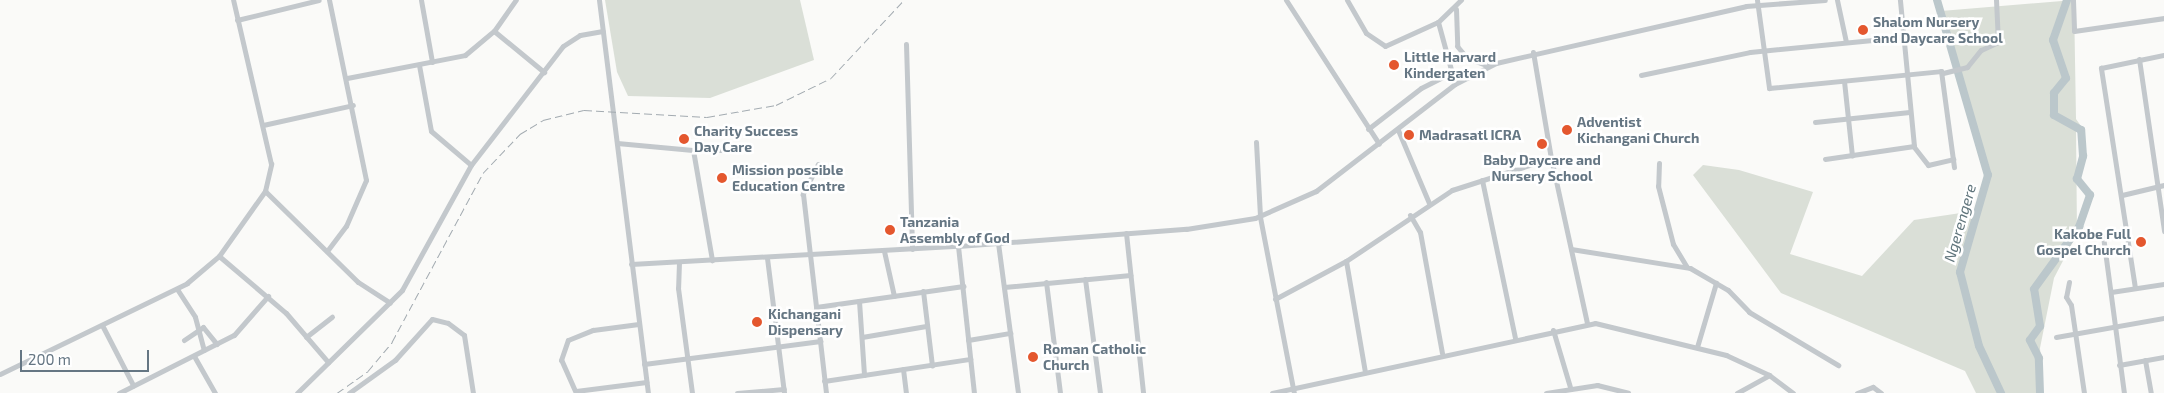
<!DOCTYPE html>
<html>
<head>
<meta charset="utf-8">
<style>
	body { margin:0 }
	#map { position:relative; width:2164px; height:393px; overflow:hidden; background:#fafaf8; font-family:"Exo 2",sans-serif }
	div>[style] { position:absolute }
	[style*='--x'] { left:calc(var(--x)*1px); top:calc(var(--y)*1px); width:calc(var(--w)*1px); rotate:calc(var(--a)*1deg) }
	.green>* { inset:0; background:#dadfd7 }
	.river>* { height:8px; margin:-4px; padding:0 4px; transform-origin:4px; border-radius:4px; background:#bbc7cb }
	.minor>* { height:5px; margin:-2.5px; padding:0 2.5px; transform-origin:2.5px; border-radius:2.5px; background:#c3c8cc }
	.rail>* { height:1px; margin-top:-0.5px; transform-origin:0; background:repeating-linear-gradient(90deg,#a2aab0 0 8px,transparent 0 12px) }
	.dots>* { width:14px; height:14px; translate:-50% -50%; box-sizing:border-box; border:2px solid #fff; border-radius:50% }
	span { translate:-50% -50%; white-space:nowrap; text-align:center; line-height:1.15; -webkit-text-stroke:5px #fff; paint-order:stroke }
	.poi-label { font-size:14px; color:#657683; font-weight:700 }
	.left { translate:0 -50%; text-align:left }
	.right { translate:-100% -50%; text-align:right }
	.water-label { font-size:15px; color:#60757c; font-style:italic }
	.scale { position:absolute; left:20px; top:350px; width:129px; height:22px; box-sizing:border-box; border:2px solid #657683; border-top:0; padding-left:6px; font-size:15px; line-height:18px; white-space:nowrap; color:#657683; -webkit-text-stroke:4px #fff; paint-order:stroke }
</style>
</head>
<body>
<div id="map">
	<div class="green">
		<i style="clip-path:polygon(605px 0,800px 0,814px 60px,710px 98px,628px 96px,617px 72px)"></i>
		<i style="clip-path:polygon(2074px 0,2076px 119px,2081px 126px,2076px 127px,2077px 234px,2054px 278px,2040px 348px,2043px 393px,1976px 393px,1965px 371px,1781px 293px,1693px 175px,1703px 165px,1739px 170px,1813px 192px,1790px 254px,1862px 276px,1914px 220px,1974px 211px,1988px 175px,1941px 11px)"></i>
	</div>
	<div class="river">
		<i style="--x:1937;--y:0;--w:182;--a:73.8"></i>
		<i style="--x:1988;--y:175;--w:101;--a:106.1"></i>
		<i style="--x:1960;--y:272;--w:76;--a:75.6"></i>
		<i style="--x:1979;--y:346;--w:52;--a:64.9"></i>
		<i style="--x:2040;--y:393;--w:35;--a:-92"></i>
		<i style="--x:2039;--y:358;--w:20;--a:-117"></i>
		<i style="--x:2030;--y:340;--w:17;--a:-54"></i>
		<i style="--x:2040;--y:326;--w:37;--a:-99"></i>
		<i style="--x:2034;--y:289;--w:77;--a:-54"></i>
		<i style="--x:2079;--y:227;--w:34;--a:-71"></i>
		<i style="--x:2090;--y:195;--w:21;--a:-129"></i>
		<i style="--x:2077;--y:179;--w:24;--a:-75"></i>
		<i style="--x:2083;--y:156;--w:26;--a:-94"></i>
		<i style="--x:2081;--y:130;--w:31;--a:-151"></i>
		<i style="--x:2054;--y:115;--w:22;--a:-90"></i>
		<i style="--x:2054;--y:93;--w:19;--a:-51"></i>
		<i style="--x:2066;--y:78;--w:40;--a:-108.9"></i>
		<i style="--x:2053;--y:40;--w:42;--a:-70.7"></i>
	</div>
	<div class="minor">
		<i style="--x:421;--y:0;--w:63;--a:79.9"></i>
		<i style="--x:599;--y:0;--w:396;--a:82.9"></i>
		<i style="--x:1286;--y:0;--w:171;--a:57.1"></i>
		<i style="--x:1347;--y:0;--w:38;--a:60"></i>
		<i style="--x:1366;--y:33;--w:23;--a:34"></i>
		<i style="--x:1385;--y:46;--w:58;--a:-24.4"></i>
		<i style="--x:1438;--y:22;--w:32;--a:-44"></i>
		<i style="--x:1757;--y:0;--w:89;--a:82.2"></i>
		<i style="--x:1769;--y:88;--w:173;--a:-5.6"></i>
		<i style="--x:1941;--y:71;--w:97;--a:82.3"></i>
		<i style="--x:1837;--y:0;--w:43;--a:77.9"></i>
		<i style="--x:2073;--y:0;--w:31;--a:88"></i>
		<i style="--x:2074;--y:31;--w:91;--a:-8.2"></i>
		<i style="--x:1456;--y:9;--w:37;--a:88"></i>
		<i style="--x:1457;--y:46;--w:16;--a:50"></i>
		<i style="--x:1467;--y:58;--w:23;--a:20"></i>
		<i style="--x:237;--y:20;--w:84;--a:-13.7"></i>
		<i style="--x:1438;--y:22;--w:64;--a:74.7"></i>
		<i style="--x:494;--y:31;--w:65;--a:39.4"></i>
		<i style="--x:906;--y:44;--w:205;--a:88.3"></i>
		<i style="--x:1533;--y:52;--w:108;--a:80.4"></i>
		<i style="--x:1551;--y:158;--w:169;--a:77.7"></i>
		<i style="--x:2139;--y:59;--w:174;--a:81.7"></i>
		<i style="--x:419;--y:65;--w:67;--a:79.7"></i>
		<i style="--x:431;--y:131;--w:52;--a:40.4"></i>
		<i style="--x:1943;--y:73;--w:25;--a:-14"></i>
		<i style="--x:1967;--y:67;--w:22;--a:-51"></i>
		<i style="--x:1981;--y:50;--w:19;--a:-25"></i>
		<i style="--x:1998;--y:42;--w:42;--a:-92.7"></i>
		<i style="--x:1641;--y:75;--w:111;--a:-11.9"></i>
		<i style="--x:1750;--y:52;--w:154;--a:-5.6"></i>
		<i style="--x:347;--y:78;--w:120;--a:-11"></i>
		<i style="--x:465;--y:55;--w:38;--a:-40"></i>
		<i style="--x:494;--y:31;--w:38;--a:-55"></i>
		<i style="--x:1844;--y:81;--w:75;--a:83.9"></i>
		<i style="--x:1815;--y:122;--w:95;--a:-6.1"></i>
		<i style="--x:263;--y:125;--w:92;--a:-12.5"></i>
		<i style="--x:1368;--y:129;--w:67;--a:-37.7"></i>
		<i style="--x:1421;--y:88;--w:36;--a:-27"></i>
		<i style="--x:1398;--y:130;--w:79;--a:67"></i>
		<i style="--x:1256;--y:142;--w:75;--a:86.9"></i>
		<i style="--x:1260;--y:217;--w:179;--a:79.1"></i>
		<i style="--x:617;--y:143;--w:76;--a:5.3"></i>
		<i style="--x:693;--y:150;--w:112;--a:80.2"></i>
		<i style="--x:1914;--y:147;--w:23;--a:52"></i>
		<i style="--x:1928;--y:165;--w:26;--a:-13"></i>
		<i style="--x:693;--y:150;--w:39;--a:0"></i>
		<i style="--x:1825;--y:159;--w:90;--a:-8.3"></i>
		<i style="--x:1914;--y:146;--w:147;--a:-95.5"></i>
		<i style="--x:1659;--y:163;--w:23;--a:92"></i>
		<i style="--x:1658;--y:186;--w:60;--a:75.5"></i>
		<i style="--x:1673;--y:244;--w:26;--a:59"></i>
		<i style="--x:818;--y:164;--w:34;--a:117"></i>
		<i style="--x:803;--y:194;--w:200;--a:83.4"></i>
		<i style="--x:1482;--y:180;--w:161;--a:78.2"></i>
		<i style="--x:265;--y:191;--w:130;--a:44.4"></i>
		<i style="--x:358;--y:282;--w:38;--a:33"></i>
		<i style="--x:2122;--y:195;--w:43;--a:-13.4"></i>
		<i style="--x:1410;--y:215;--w:20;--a:60"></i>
		<i style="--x:1420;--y:232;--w:123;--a:79.7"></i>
		<i style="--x:1126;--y:233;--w:161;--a:83.9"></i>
		<i style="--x:2103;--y:236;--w:158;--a:82.4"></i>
		<i style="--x:998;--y:243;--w:151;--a:82.4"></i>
		<i style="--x:958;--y:246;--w:148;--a:83.8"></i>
		<i style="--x:1571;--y:249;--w:121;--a:9.1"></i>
		<i style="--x:1690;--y:268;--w:44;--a:30.1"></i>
		<i style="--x:1728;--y:290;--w:30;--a:46"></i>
		<i style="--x:1749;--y:312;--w:104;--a:30.8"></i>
		<i style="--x:327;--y:251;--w:31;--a:-53"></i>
		<i style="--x:346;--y:226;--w:50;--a:-66.5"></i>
		<i style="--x:366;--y:180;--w:184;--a:-101.6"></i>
		<i style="--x:884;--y:251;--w:46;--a:77.5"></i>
		<i style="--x:219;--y:256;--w:88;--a:40.4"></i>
		<i style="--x:286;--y:313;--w:65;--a:49.4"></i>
		<i style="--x:767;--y:258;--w:136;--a:82.8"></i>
		<i style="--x:1346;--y:261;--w:113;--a:80.3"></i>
		<i style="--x:679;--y:262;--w:26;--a:92"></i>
		<i style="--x:678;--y:288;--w:106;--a:82.4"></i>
		<i style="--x:631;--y:264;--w:327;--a:-3.2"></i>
		<i style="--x:958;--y:246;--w:229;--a:-4.3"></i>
		<i style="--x:1186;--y:229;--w:70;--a:-9.1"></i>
		<i style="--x:1255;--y:218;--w:67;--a:-23.9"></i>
		<i style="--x:1316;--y:191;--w:175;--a:-37.6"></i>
		<i style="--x:1455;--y:84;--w:46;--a:-27.1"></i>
		<i style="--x:1496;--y:63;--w:256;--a:-12.8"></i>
		<i style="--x:1746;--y:6;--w:79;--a:-4.3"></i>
		<i style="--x:1085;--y:279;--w:115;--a:82.5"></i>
		<i style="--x:1046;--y:282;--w:112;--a:82.8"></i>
		<i style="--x:2069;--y:282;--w:15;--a:101"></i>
		<i style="--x:2066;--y:297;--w:9;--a:58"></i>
		<i style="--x:2071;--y:305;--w:89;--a:81.6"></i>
		<i style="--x:1004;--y:287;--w:127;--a:-5.4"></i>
		<i style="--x:2135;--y:288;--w:223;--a:-98.8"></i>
		<i style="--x:2101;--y:68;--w:64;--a:-11.7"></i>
		<i style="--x:177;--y:289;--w:33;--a:57"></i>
		<i style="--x:195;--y:317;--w:34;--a:75"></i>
		<i style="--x:923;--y:291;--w:75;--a:83.1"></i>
		<i style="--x:2111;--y:292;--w:54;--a:-8.6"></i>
		<i style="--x:1275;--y:299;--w:81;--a:-28.2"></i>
		<i style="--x:1346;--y:261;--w:128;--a:-33.8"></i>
		<i style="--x:1452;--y:190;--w:104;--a:-17.9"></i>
		<i style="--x:859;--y:301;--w:74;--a:86.1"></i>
		<i style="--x:816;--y:307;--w:149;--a:-8.1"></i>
		<i style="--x:102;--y:325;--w:68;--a:62.7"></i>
		<i style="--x:1553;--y:330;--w:59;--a:73.4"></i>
		<i style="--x:306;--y:337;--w:33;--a:-38"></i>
		<i style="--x:862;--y:337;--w:65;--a:-9.8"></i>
		<i style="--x:2056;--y:337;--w:110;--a:-10"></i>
		<i style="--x:184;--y:340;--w:23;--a:-34"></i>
		<i style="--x:203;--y:327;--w:22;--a:51"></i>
		<i style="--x:968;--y:340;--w:43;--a:-9.5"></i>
		<i style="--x:1697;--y:347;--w:67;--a:-73.5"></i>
		<i style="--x:194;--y:356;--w:43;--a:60.4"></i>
		<i style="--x:2145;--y:360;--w:34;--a:80"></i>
		<i style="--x:644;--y:364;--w:178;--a:-7.4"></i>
		<i style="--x:2119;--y:365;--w:46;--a:-10.1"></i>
		<i style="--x:903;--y:369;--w:24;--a:83"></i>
		<i style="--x:0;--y:374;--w:208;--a:-25.9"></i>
		<i style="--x:187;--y:283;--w:42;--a:-40.2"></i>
		<i style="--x:219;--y:256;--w:80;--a:-54.7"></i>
		<i style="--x:265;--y:191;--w:28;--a:-77"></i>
		<i style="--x:271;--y:164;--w:168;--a:-103"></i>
		<i style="--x:824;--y:381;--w:148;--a:-8.6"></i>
		<i style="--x:576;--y:391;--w:71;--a:-7.3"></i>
		<i style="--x:119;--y:393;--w:129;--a:-26.8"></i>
		<i style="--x:234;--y:335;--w:52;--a:-48.9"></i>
		<i style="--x:297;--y:393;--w:147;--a:-44.4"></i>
		<i style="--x:402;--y:290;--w:143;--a:-61.1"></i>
		<i style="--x:471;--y:165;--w:150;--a:-52.3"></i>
		<i style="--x:563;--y:46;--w:20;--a:-33"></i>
		<i style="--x:580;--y:35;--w:23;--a:-10"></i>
		<i style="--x:349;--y:393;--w:57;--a:-35.7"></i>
		<i style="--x:395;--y:360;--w:55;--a:-47.9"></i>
		<i style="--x:432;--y:319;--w:16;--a:14"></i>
		<i style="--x:448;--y:323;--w:20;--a:37"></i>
		<i style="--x:464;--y:335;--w:59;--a:81.2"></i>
		<i style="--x:576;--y:393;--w:36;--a:-114"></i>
		<i style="--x:561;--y:360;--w:21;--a:-71"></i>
		<i style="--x:568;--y:340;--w:27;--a:-22"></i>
		<i style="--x:593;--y:330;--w:46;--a:-7.4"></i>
		<i style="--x:737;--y:393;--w:47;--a:-4.9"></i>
		<i style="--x:1272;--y:393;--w:330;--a:-12.2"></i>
		<i style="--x:1595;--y:323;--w:135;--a:13.7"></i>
		<i style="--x:1726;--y:355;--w:47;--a:24.9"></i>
		<i style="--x:1769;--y:375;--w:30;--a:37"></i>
		<i style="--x:1546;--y:393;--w:52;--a:-8.9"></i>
		<i style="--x:1597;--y:385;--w:32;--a:14"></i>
		<i style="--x:1737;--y:393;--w:37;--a:-29"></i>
		<i style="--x:1857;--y:393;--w:17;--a:-21"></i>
		<i style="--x:1873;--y:387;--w:10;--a:37"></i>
	</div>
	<div class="rail">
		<i style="--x:337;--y:393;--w:38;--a:-35"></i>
		<i style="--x:368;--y:371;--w:38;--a:-50"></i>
		<i style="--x:392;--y:342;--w:192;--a:-61.7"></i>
		<i style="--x:483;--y:173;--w:54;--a:-46.5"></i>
		<i style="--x:520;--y:134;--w:27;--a:-31"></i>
		<i style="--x:543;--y:120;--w:42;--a:-13.7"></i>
		<i style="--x:584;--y:110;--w:123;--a:3.3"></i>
		<i style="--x:707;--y:117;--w:70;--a:-9.9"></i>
		<i style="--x:776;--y:105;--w:61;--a:-26.1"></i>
		<i style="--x:831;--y:78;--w:107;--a:-46.9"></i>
	</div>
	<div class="dots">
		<i style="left:1863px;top:30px;background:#e4572e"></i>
		<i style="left:1394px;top:65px;background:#e4572e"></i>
		<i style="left:1567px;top:130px;background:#e4572e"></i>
		<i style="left:1409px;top:135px;background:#e4572e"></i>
		<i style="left:684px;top:139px;background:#e4572e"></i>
		<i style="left:1542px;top:144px;background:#e4572e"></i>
		<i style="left:722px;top:178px;background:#e4572e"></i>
		<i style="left:890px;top:230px;background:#e4572e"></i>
		<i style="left:2141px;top:242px;background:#e4572e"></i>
		<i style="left:757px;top:322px;background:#e4572e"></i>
		<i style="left:1033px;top:357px;background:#e4572e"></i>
	</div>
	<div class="poi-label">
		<span class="left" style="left:1873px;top:30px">Shalom Nursery<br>and Daycare School</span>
		<span class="left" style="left:1404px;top:65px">Little Harvard<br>Kindergaten</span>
		<span class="left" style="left:1577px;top:130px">Adventist<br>Kichangani Church</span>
		<span class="left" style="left:694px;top:139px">Charity Success<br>Day Care</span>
		<span class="left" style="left:1419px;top:135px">Madrasatl ICRA</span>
		<span style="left:1542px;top:168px">Baby Daycare and<br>Nursery School</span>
		<span class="left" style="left:732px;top:178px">Mission possible<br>Education Centre</span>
		<span class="left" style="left:900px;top:230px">Tanzania<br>Assembly of God</span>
		<span class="right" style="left:2131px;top:242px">Kakobe Full<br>Gospel Church</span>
		<span class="left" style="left:768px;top:322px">Kichangani<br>Dispensary</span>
		<span class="left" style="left:1043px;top:357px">Roman Catholic<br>Church</span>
	</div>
	<div class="water-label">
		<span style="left:1960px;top:223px;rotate:-74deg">Ngerengere</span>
	</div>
	<div class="scale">200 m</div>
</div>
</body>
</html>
